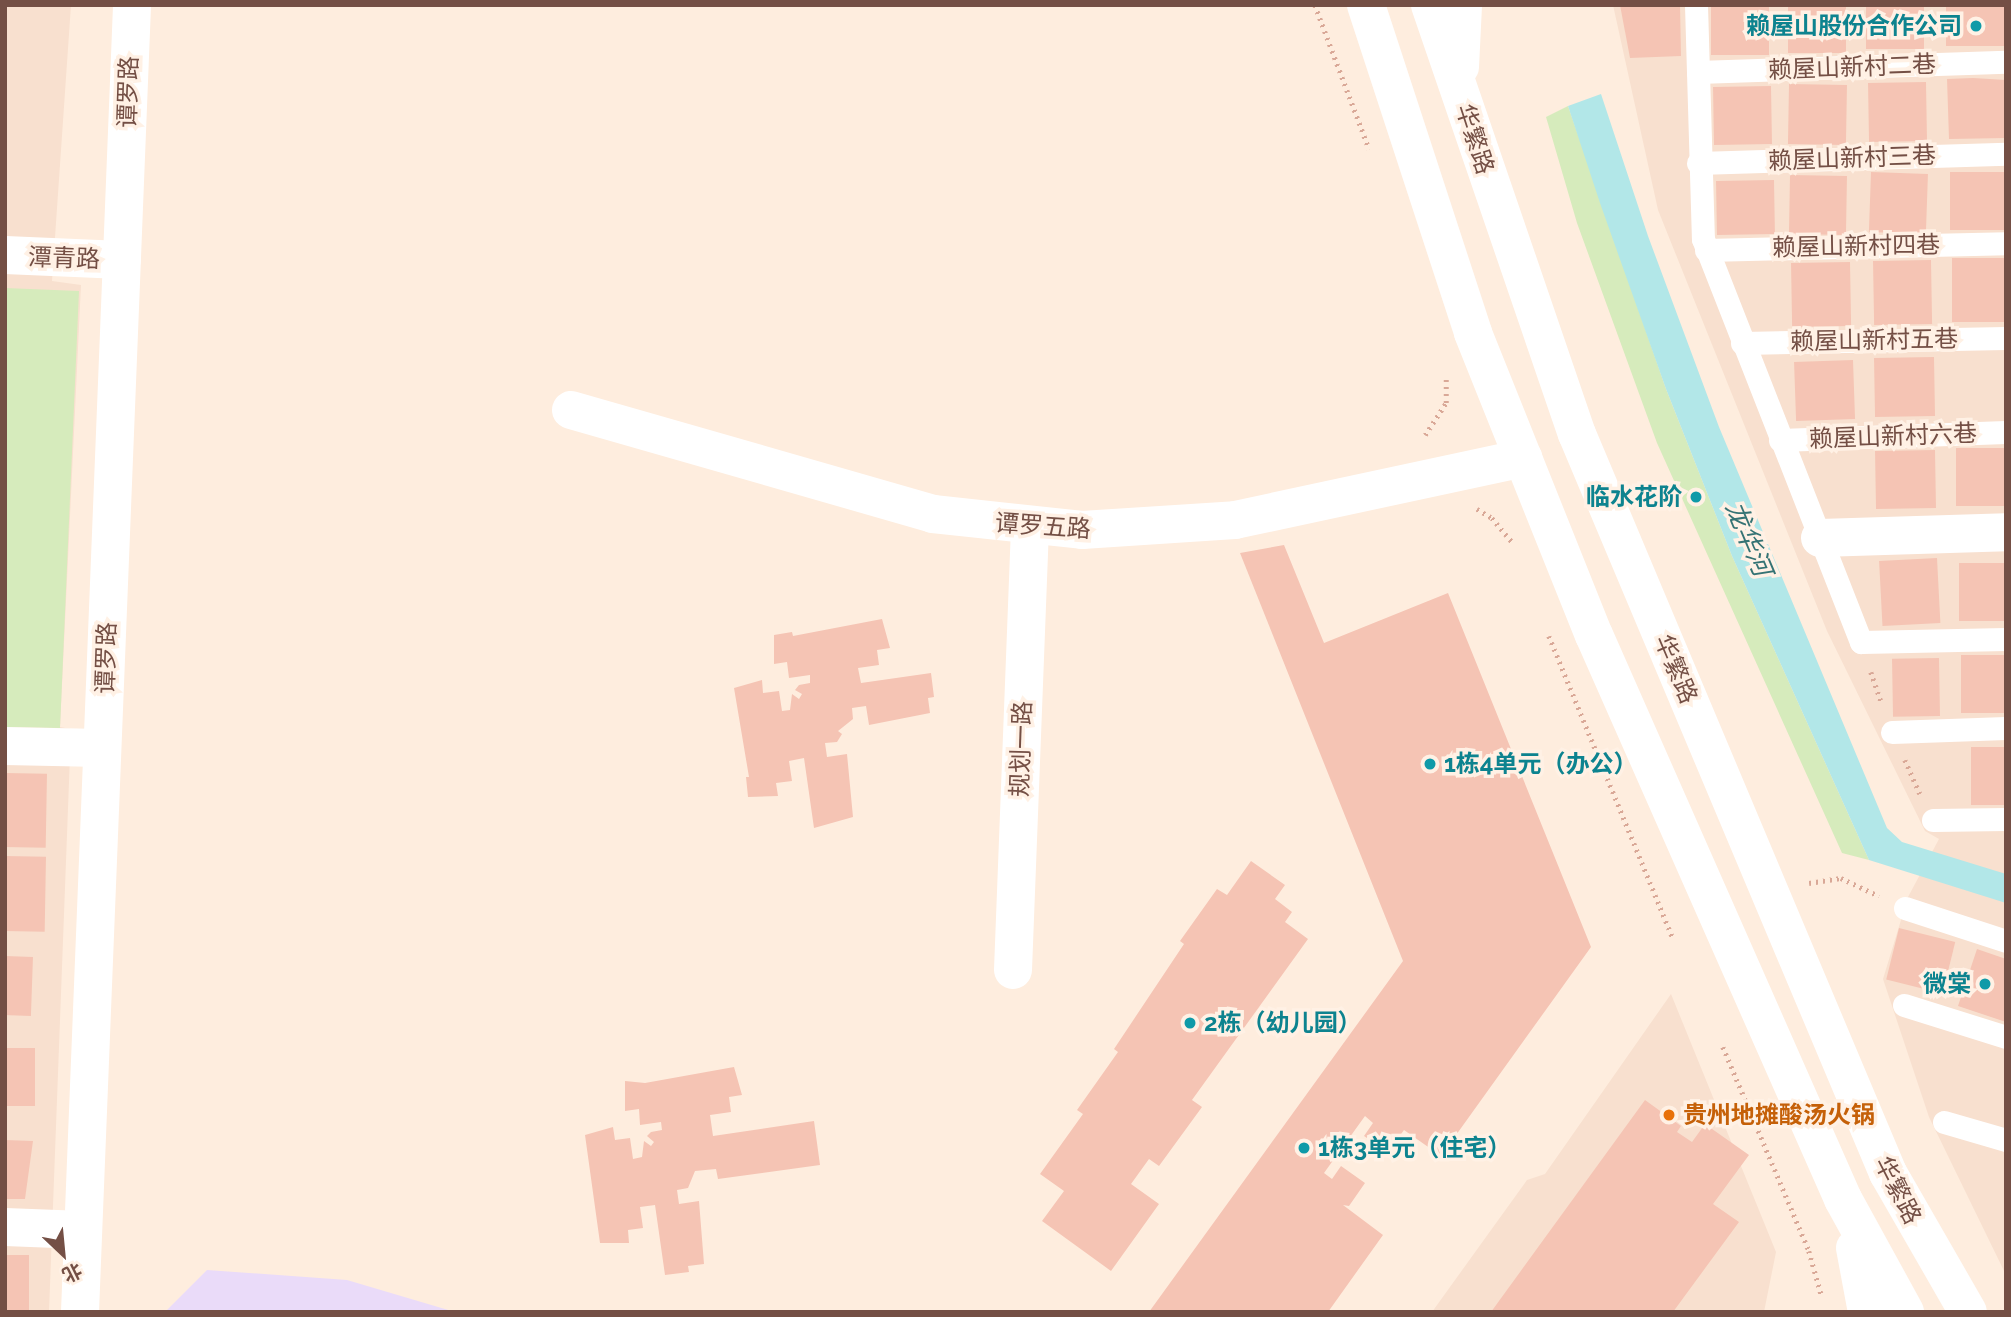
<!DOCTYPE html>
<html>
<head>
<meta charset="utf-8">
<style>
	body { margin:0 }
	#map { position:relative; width:2011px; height:1317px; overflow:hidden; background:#feedde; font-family:Raleway,"Noto Sans SC",sans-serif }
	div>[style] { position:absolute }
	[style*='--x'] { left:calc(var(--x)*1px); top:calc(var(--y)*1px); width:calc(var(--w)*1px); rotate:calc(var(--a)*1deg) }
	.residential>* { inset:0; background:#f8e0cf }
	.education>* { inset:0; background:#eadbf9 }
	.green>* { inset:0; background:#d6ebbc }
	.water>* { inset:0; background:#b2e7e8 }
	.building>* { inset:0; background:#f5c4b4; transform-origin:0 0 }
	.path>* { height:4.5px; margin-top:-2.25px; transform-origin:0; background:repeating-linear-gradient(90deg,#d9a897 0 2px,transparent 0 7px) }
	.lane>* { height:23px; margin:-11.5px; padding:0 11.5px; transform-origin:11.5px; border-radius:11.5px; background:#fff }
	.street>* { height:38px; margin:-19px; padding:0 19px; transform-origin:19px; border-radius:19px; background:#fff }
	.secondary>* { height:38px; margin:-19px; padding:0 19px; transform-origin:19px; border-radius:19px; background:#fff }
	.dots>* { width:19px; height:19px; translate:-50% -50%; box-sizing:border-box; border:4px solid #fff1e5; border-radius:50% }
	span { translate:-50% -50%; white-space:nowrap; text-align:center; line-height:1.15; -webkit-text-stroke:7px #fff1e5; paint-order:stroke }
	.culture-label { font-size:24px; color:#0d838f; font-weight:700 }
	.right { translate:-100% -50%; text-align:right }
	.left { translate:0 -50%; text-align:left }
	.street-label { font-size:24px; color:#744f45 }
	.food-label { font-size:24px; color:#c56008; font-weight:700 }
	.water-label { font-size:26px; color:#357374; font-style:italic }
	.frame { position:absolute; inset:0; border:7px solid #744f45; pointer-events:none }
	.north { position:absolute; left:28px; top:1219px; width:70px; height:70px; -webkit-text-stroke:5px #fff1e5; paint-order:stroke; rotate:154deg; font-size:19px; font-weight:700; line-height:28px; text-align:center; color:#744f45 }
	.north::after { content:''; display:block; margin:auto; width:24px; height:32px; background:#744f45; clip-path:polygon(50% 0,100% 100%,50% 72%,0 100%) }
</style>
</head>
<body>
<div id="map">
	<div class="residential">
		<i style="clip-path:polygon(5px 5px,71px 5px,52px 281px,81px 285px,60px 727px,71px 729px,49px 1312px,5px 1312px)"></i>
		<i style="clip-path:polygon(1613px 5px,2006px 5px,2006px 1275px,1929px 1117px,1883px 979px,1908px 897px,1939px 839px,1925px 831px,1827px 631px,1658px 210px)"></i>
		<i style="clip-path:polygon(1671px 994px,1776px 1252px,1764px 1312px,1432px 1312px,1527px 1180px,1545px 1174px)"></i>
	</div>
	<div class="education">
		<i style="clip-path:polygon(207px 1270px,347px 1280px,455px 1312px,165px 1312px)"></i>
	</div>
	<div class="green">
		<i style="clip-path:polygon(1568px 106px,1666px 389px,1732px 556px,1869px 860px,1842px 853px,1657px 443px,1577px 223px,1546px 117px)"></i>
		<i style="clip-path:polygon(5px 288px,79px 291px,60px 728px,5px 727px)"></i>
	</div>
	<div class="water">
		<i style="clip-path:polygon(1601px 94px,1648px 236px,1719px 427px,1887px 828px,1902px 842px,2006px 874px,2006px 903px,1869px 860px,1732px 556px,1666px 389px,1600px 203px,1568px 106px)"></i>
	</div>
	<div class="building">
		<i style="clip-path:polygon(1620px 5px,1680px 5px,1681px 56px,1630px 58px)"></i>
		<i style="left:1711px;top:5px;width:58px;height:50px"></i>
		<i style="left:1788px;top:5px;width:58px;height:48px"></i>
		<i style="left:1866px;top:5px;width:58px;height:44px"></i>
		<i style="left:2006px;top:5px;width:41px;height:60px;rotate:90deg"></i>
		<i style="clip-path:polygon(1973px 78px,2006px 80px,2006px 138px,1949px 139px,1947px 79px)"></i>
		<i style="left:1926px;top:82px;width:59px;height:58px;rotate:89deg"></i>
		<i style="left:1789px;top:84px;width:58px;height:60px;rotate:1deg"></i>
		<i style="left:1771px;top:86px;width:58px;height:58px;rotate:89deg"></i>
		<i style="left:1871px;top:172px;width:57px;height:60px;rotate:2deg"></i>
		<i style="left:2006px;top:172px;width:58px;height:56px;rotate:90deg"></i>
		<i style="left:1790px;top:175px;width:57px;height:59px;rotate:1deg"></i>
		<i style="left:1774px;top:180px;width:54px;height:58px;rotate:89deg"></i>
		<i style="left:2006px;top:258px;width:64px;height:54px;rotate:90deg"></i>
		<i style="left:1931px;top:260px;width:64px;height:58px;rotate:89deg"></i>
		<i style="left:1850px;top:262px;width:64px;height:59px;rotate:89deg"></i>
		<i style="left:1934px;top:357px;width:59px;height:60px;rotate:89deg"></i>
		<i style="left:1853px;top:360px;width:59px;height:59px;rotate:88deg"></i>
		<i style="left:2006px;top:448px;width:58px;height:50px;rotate:90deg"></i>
		<i style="left:1935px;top:450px;width:58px;height:60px;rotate:89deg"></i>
		<i style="clip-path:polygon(1284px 545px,1324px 643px,1448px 593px,1591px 947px,1441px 1156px,1404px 1130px,1388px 1152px,1364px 1136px,1373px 1123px,1365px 1116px,1324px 1173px,1332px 1179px,1341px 1166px,1365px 1183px,1349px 1206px,1343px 1205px,1383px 1235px,1328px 1312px,1149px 1312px,1403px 961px,1240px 553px)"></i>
		<i style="left:1937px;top:558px;width:65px;height:58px;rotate:87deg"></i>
		<i style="left:2006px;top:563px;width:58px;height:47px;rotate:90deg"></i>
		<i style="clip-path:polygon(882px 619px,890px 648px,877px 650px,879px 665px,858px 668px,861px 683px,931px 673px,934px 697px,928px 698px,930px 713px,869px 725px,866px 706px,852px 708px,853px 719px,838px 731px,842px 734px,837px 742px,825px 743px,827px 757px,847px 754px,853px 817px,814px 828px,804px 758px,789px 761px,792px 781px,776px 783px,778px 796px,748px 797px,746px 777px,749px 777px,734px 688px,762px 680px,763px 693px,779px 691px,782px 711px,790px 710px,792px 694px,799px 699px,802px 694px,795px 690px,799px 685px,810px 683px,810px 675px,789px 678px,787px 662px,774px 664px,774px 635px,792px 632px,793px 636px)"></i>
		<i style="left:2006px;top:655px;width:58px;height:45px;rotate:90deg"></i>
		<i style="left:1939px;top:658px;width:58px;height:47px;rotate:89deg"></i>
		<i style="left:2006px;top:747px;width:58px;height:35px;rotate:90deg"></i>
		<i style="left:5px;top:773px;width:42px;height:74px;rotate:1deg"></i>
		<i style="left:5px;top:856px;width:41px;height:75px;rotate:1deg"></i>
		<i style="clip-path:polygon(1251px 861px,1285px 885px,1275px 899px,1292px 912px,1285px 922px,1308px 939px,1192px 1100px,1202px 1107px,1159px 1166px,1149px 1159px,1131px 1184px,1159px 1204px,1111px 1271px,1042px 1221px,1064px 1191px,1040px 1174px,1083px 1114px,1077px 1110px,1118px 1052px,1114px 1049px,1184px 944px,1180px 941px,1217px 889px,1227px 895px)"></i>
		<i style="left:1899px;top:928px;width:58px;height:53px;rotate:14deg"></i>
		<i style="clip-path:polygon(1977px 949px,2006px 959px,2006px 1022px,1958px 1006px)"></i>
		<i style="left:5px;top:956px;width:28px;height:59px;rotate:2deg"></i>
		<i style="left:5px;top:1048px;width:30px;height:58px"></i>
		<i style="clip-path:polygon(734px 1067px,742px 1095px,729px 1097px,731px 1112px,710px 1115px,713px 1136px,814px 1121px,820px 1165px,718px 1179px,716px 1169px,695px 1171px,688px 1188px,677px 1190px,679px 1204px,699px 1201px,704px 1264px,688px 1266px,689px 1272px,665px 1275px,655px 1205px,640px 1207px,643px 1228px,628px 1230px,629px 1243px,600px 1243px,585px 1135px,613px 1127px,615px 1140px,630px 1138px,633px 1159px,642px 1157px,644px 1141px,651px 1146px,654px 1142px,647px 1136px,651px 1132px,662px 1130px,661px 1122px,640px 1125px,639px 1109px,625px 1111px,625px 1081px,645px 1083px)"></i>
		<i style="clip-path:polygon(1645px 1100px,1681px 1126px,1677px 1132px,1692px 1142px,1705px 1124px,1749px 1155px,1713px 1204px,1739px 1222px,1673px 1312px,1491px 1312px)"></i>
		<i style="clip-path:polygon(5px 1140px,33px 1141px,25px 1199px,5px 1199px)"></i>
		<i style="left:5px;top:1255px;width:24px;height:57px"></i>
	</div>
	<div class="path">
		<i style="--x:1315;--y:5;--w:154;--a:69.4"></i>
		<i style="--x:1425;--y:435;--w:38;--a:-57"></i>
		<i style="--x:1446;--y:403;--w:28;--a:-90"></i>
		<i style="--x:1477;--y:509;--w:17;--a:31"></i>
		<i style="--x:1492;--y:518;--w:33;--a:50"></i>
		<i style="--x:1549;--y:636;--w:327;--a:67.7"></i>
		<i style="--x:1871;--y:672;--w:34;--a:71"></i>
		<i style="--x:1905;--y:760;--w:37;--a:66"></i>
		<i style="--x:1809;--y:883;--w:32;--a:-9"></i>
		<i style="--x:1841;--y:878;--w:42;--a:25.3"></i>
		<i style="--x:1723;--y:1047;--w:221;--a:67.1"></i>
		<i style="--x:1809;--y:1251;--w:48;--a:74.2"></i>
	</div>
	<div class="lane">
		<i style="--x:1696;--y:5;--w:234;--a:88.3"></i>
		<i style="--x:1703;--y:239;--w:433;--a:68.6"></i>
		<i style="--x:1861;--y:642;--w:145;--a:-1.2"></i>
		<i style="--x:1698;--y:72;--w:308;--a:-1.9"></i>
		<i style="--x:1698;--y:163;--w:308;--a:-1.7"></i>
		<i style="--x:1706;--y:250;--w:300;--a:-1.3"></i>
		<i style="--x:1742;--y:343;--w:264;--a:-1.1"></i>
		<i style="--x:1780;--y:440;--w:226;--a:-2"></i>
		<i style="--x:1892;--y:732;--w:114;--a:-2"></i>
		<i style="--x:1933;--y:820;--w:73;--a:-0.8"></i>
		<i style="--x:1905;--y:908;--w:106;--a:18.1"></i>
		<i style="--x:1904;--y:1005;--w:107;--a:17.4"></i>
		<i style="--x:1944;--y:1122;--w:65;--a:16.2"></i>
	</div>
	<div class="street">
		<i style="--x:5;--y:255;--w:117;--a:2.4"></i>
		<i style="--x:1820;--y:538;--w:186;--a:-1.8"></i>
		<i style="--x:5;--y:746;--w:97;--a:1.2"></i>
		<i style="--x:5;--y:1227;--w:78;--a:2.2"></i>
	</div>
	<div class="secondary">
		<i style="--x:1366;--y:5;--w:345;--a:71.9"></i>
		<i style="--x:1473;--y:333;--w:325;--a:68.2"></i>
		<i style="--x:1594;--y:635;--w:617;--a:66.18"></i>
		<i style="--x:1843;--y:1199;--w:129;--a:61.2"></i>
		<i style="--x:1430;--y:5;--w:453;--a:71.1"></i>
		<i style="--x:1577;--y:434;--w:802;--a:67.18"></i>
		<i style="--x:1888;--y:1173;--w:160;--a:60.1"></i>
		<i style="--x:1460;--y:67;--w:62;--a:-87.2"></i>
		<i style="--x:571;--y:410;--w:377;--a:16"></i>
		<i style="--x:933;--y:514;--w:150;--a:6.1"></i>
		<i style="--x:1082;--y:530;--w:153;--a:-3.7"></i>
		<i style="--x:1235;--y:520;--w:295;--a:-12.1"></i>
		<i style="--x:1013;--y:970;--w:443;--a:-87.8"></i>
		<i style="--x:1855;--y:1248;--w:65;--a:79.4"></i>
		<i style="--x:80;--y:1312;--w:1308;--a:-87.72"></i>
	</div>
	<div class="dots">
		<i style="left:1976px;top:26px;background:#0f9aa8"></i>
		<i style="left:1696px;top:497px;background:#0f9aa8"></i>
		<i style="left:1430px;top:764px;background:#0f9aa8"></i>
		<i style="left:1985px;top:984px;background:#0f9aa8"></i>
		<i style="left:1190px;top:1023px;background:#0f9aa8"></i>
		<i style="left:1669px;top:1115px;background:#e8710a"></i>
		<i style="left:1304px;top:1148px;background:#0f9aa8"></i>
	</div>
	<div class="culture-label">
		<span class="right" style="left:1962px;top:26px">赖屋山股份合作公司</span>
		<span class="right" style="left:1682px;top:497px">临水花阶</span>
		<span class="left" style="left:1444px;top:764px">1栋4单元（办公）</span>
		<span class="right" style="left:1971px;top:984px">微棠</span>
		<span class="left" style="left:1204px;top:1023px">2栋（幼儿园）</span>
		<span class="left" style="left:1318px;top:1148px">1栋3单元（住宅）</span>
	</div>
	<div class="street-label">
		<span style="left:1852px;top:67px;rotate:-2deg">赖屋山新村二巷</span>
		<span style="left:128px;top:92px;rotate:-88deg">谭罗路</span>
		<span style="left:1475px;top:139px;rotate:72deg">华繁路</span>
		<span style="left:1852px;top:158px;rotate:-2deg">赖屋山新村三巷</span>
		<span style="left:1856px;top:246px;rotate:-1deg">赖屋山新村四巷</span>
		<span style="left:64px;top:258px;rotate:2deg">潭青路</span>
		<span style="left:1874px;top:340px;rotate:-1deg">赖屋山新村五巷</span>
		<span style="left:1893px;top:436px;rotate:-2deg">赖屋山新村六巷</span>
		<span style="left:1043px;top:526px;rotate:4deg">谭罗五路</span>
		<span style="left:106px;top:658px;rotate:-88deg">谭罗路</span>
		<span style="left:1676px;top:669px;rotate:67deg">华繁路</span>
		<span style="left:1021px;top:749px;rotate:-88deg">规划一路</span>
		<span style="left:1898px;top:1190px;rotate:63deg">华繁路</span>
	</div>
	<div class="food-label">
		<span class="left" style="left:1683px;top:1115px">贵州地摊酸汤火锅</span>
	</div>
	<div class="water-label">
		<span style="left:1748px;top:539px;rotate:67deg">龙华河</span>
	</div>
	<div class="frame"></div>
	<div class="north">北</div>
</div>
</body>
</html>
